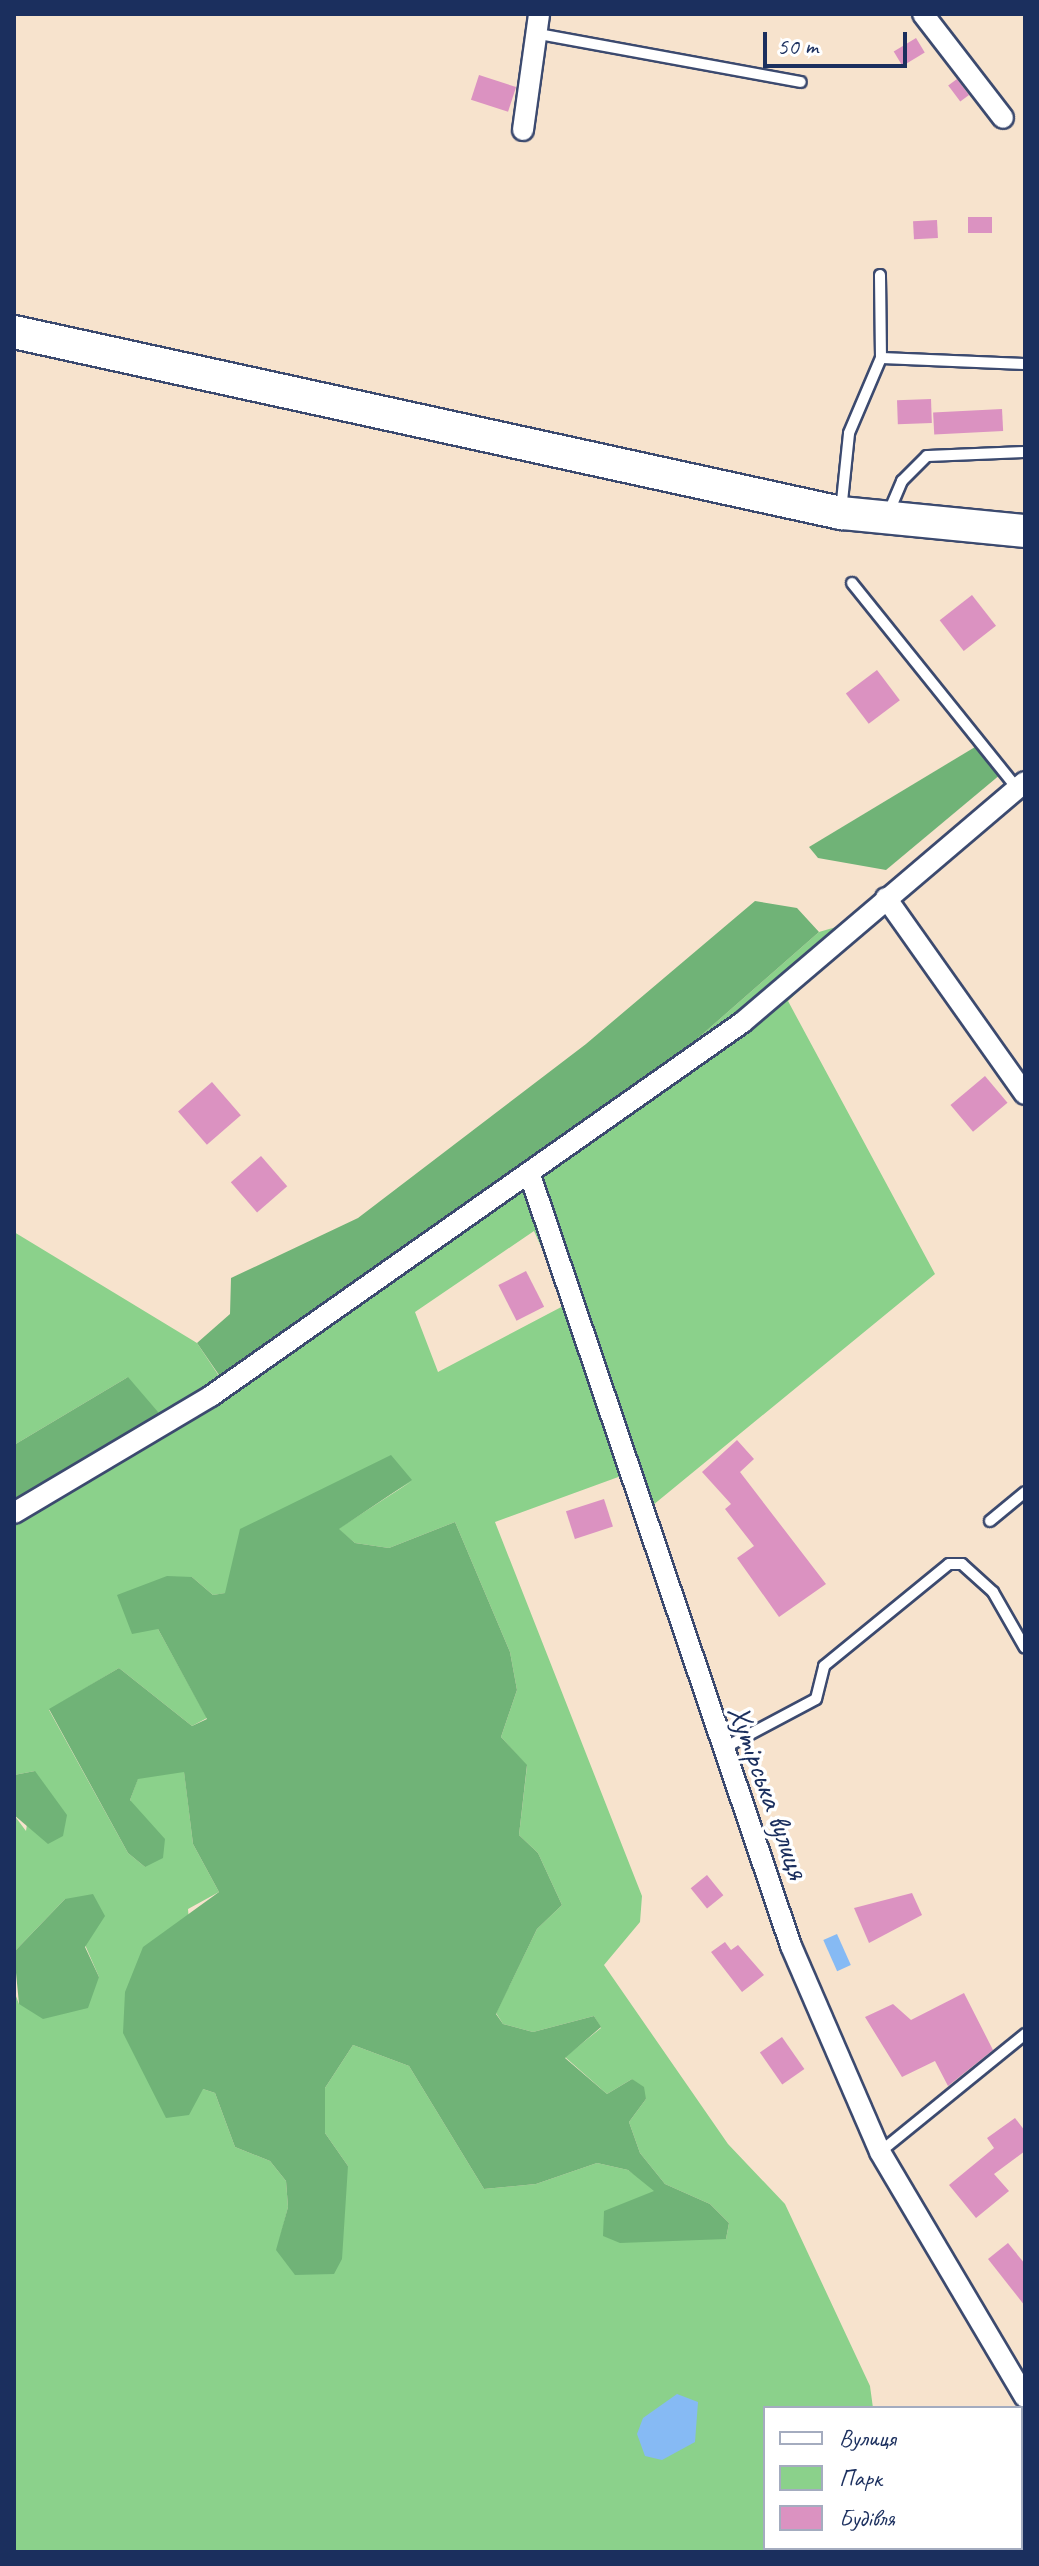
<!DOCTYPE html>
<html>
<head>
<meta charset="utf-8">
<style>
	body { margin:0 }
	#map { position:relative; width:1039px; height:2566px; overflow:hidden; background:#f7e3cd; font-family:Caveat,sans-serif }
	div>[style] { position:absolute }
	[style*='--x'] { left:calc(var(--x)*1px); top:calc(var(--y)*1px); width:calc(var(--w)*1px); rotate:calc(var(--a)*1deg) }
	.green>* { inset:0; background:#8bd18b }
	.forest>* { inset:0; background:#70b377 }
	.water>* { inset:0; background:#86baf4; transform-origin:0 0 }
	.building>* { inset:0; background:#db92c1; transform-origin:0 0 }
	.roads { filter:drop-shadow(2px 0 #3c4a6f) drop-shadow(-2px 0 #3c4a6f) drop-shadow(0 2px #3c4a6f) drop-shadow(0 -2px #3c4a6f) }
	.service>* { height:10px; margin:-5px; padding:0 5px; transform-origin:5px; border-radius:5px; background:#fff }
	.minor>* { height:20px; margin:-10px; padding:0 10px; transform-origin:10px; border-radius:10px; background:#fff }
	.primary>* { height:32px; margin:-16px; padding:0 16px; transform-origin:16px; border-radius:16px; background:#fff }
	span { translate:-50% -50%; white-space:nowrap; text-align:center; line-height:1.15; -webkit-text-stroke:7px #fff; paint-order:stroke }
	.street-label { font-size:32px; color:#1b2f5e }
	.frame { position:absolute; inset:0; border:16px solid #1b2f5e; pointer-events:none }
	.legend { position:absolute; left:763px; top:2406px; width:260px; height:144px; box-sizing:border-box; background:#fff; border:2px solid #a4acbf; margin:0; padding:10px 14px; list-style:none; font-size:24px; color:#1b2f5e }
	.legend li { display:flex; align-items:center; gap:16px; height:40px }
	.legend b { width:40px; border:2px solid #a4acbf }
	.scale { position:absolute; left:763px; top:32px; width:144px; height:36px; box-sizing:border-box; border:4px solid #1b2f5e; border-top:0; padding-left:10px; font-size:24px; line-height:28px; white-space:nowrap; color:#1b2f5e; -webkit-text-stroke:6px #fff; paint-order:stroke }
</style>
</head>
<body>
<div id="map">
	<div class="green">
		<i style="clip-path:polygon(evenodd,880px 914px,788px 1001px,935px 1274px,636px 1519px,621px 1476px,495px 1522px,642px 1896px,640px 1922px,604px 1965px,728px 2144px,785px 2204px,870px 2386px,873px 2408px,765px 2408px,765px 2548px,875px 2552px,14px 2552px,14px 1991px,19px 2004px,99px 1977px,65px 1899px,14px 1952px,14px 1815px,26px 1831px,35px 1771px,14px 1775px,14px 1522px,128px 1377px,14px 1445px,14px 1232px,197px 1343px,229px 1391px,551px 1167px,819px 932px,880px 914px,534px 1231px,567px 1304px,438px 1372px,415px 1312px,534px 1231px,880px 914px,412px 1481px,338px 1529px,355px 1543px,389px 1548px,455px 1522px,510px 1652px,517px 1690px,501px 1737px,527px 1766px,519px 1835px,538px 1853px,562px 1905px,537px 1929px,496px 2013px,503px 2024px,533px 2032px,594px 2016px,601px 2028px,565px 2057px,607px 2094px,632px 2079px,646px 2099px,629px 2122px,640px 2153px,665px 2184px,710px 2204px,729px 2223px,726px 2239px,628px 2170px,597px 2163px,536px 2184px,484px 2189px,409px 2066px,353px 2045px,325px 2088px,325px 2133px,348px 2166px,277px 2250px,288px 2207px,286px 2181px,270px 2161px,235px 2147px,215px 2093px,203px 2089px,188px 1909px,219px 1892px,193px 1844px,184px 1771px,138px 1778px,130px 1800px,146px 1827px,145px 1867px,128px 1853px,49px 1710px,119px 1668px,192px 1726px,207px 1718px,158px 1629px,192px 1577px,213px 1595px,226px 1593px,412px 1481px)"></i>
	</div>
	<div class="forest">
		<i style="clip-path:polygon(985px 741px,1007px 769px,886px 870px,818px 858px,809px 847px)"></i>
		<i style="clip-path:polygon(755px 901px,797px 908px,819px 932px,551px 1167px,230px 1391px,197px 1343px,230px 1314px,231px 1278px,358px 1218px,586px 1044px)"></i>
		<i style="clip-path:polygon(128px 1377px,158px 1412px,156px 1439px,14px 1522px,14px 1445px)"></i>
		<i style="clip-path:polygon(391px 1455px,412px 1480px,339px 1529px,355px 1543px,389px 1548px,455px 1522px,510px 1652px,517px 1690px,501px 1737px,527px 1765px,519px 1835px,538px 1853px,562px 1905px,537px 1929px,496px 2014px,503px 2024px,533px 2032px,594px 2016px,601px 2027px,565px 2058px,607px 2094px,632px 2079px,644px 2087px,646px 2099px,629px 2122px,640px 2153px,665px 2184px,710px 2204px,729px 2223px,726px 2239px,620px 2243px,603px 2236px,604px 2211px,654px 2191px,628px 2170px,597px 2163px,536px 2184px,484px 2189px,409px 2066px,353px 2045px,325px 2088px,325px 2133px,348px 2166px,342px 2259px,334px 2274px,295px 2275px,276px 2250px,288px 2207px,286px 2181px,270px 2161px,235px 2147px,215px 2093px,203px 2089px,189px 2115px,166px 2118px,123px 2033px,125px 1992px,143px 1947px,219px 1892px,193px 1844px,184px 1772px,138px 1779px,130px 1800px,165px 1839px,163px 1858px,145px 1867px,128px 1853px,49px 1709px,119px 1668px,192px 1726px,207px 1719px,158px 1629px,132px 1634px,117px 1595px,167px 1576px,192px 1577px,213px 1595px,225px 1593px,240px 1529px)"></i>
		<i style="clip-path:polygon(35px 1771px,67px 1815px,63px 1836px,48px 1844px,14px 1815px,14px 1775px)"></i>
		<i style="clip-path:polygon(93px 1894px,105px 1916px,85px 1947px,99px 1977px,88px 2008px,43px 2019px,19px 2004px,14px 1952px,65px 1899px)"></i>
	</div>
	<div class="water">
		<i style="left:837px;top:1934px;width:34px;height:15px;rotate:66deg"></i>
		<i style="clip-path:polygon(677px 2394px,698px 2402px,695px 2442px,662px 2460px,645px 2456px,637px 2434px,643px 2418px)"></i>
	</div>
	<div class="building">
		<i style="left:916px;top:38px;width:17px;height:26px;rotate:59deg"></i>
		<i style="left:479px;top:75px;width:39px;height:26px;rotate:18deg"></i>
		<i style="left:957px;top:79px;width:20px;height:11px;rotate:53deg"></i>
		<i style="left:968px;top:217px;width:24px;height:16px"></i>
		<i style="left:937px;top:220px;width:18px;height:24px;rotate:87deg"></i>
		<i style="left:931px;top:399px;width:24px;height:34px;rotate:88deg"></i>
		<i style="left:1002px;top:409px;width:22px;height:69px;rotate:87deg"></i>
		<i style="left:972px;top:595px;width:39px;height:41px;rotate:52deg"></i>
		<i style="left:877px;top:670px;width:38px;height:39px;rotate:53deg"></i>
		<i style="left:985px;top:1076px;width:35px;height:45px;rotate:50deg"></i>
		<i style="left:212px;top:1082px;width:44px;height:45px;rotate:49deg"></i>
		<i style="left:261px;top:1156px;width:40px;height:40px;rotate:49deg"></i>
		<i style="left:526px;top:1271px;width:40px;height:31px;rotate:63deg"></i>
		<i style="clip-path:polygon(737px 1440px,754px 1459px,740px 1472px,826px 1584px,779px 1617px,737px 1558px,754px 1546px,725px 1509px,731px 1504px,702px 1472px)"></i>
		<i style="left:604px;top:1499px;width:29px;height:40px;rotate:72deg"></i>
		<i style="left:707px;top:1875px;width:26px;height:21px;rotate:51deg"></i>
		<i style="clip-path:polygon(912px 1893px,922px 1915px,869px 1943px,854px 1908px)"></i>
		<i style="clip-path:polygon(725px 1942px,731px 1950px,738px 1945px,764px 1975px,742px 1992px,711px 1952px)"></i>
		<i style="clip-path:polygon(964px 1993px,993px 2050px,948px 2086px,935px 2061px,902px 2077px,865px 2017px,893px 2004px,911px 2020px)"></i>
		<i style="left:782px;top:2037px;width:39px;height:27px;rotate:55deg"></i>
		<i style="clip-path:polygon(1015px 2118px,1025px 2131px,1025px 2151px,994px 2174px,1009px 2191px,976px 2218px,949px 2185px,994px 2148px,987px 2138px)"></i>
		<i style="clip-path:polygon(1008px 2243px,1025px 2264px,1025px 2306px,988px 2259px)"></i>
	</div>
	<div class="roads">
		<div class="service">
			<i style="--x:539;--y:34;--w:266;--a:10.4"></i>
			<i style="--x:881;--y:358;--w:144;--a:2.4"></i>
			<i style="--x:841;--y:511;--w:78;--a:-84.1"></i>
			<i style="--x:849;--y:433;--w:82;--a:-66.9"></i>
			<i style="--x:881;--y:358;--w:83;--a:-90.7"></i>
			<i style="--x:888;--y:514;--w:36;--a:-67"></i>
			<i style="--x:902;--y:481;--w:35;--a:-45"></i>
			<i style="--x:927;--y:456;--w:98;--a:-2.3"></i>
			<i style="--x:852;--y:583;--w:263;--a:51.2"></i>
			<i style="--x:990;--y:1521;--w:45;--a:-39.6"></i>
			<i style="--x:722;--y:1749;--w:106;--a:-28"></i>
			<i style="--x:816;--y:1699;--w:34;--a:-76"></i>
			<i style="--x:824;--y:1666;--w:161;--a:-39.2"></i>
			<i style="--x:949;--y:1564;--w:13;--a:0"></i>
			<i style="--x:962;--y:1564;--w:42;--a:42.1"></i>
			<i style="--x:993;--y:1592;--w:64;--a:60.3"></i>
			<i style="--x:880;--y:2152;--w:187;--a:-39.1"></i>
		</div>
		<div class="minor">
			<i style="--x:923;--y:14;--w:131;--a:52.4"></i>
			<i style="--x:523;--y:130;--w:117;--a:-82.1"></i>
			<i style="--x:886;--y:898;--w:240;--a:54.7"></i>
			<i style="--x:530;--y:1175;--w:814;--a:71.3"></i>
			<i style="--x:791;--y:1946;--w:224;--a:66.6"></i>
			<i style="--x:880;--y:2152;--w:285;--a:59.4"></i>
			<i style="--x:14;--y:1513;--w:229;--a:-30.7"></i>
			<i style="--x:211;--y:1396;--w:650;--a:-35.11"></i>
			<i style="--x:743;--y:1022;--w:370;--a:-40.4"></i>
		</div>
		<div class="primary">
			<i style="--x:14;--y:332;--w:847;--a:12.35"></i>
			<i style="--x:841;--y:513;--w:185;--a:5.6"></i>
		</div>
	</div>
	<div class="street-label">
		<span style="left:768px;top:1792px;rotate:70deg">Хутірська вулиця</span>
	</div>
	<div class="frame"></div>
	<ul class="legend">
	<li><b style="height:10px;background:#fff"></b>Вулиця</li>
	<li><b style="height:22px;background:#8bd18b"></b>Парк</li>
	<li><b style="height:22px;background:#db92c1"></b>Будівля</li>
	</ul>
	<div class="scale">50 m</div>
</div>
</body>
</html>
